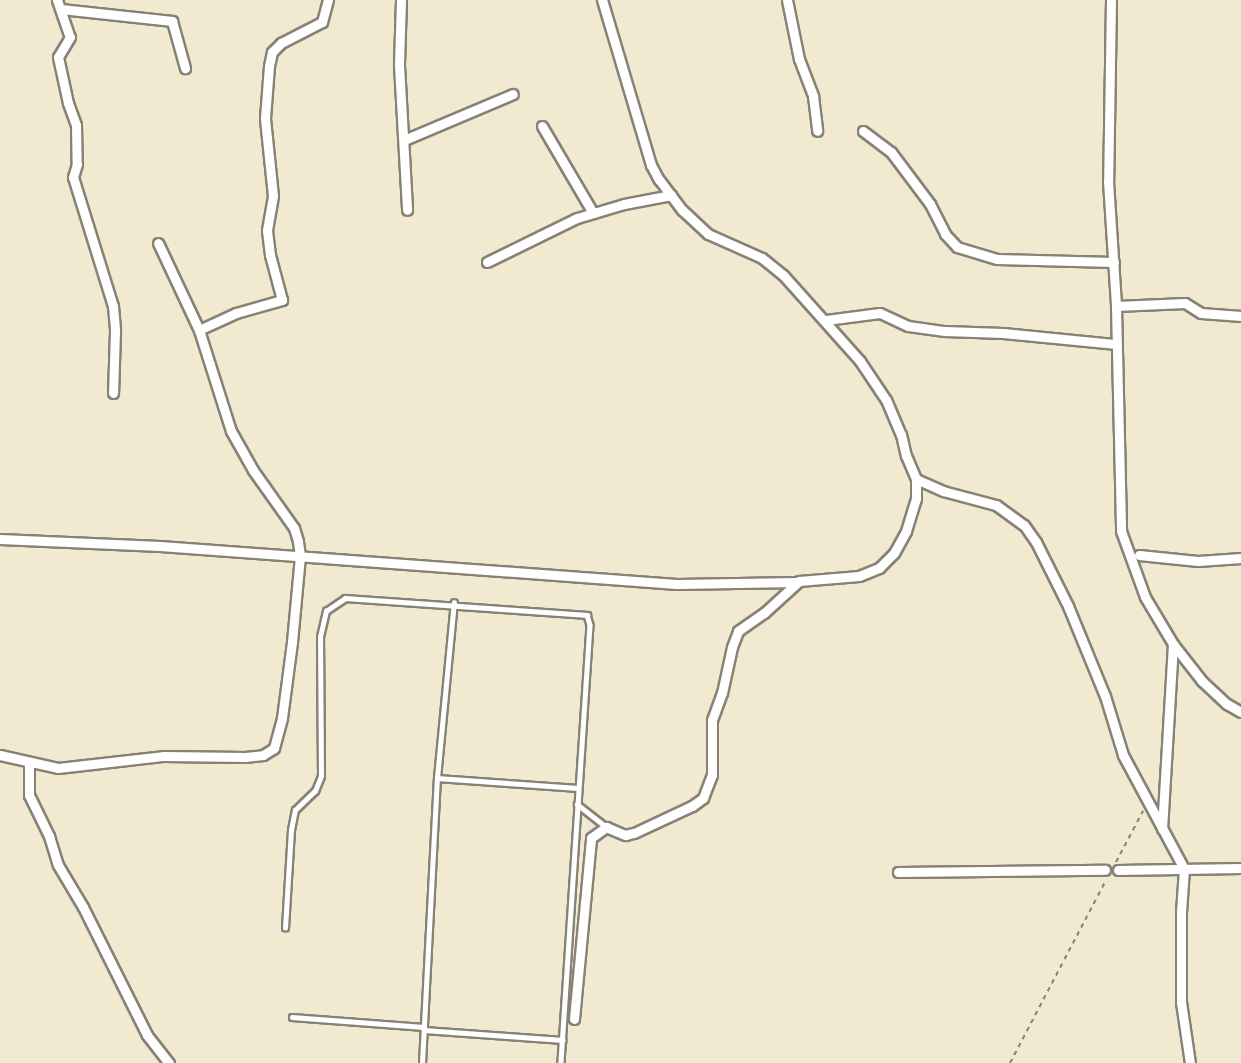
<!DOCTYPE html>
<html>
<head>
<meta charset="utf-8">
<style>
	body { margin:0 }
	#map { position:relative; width:1241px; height:1063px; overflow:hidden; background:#f1e9d0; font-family:Mynerve,sans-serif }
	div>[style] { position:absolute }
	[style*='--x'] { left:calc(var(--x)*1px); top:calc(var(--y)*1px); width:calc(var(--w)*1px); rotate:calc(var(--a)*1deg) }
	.path>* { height:2px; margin-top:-1px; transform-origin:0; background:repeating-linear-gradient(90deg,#868276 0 4.5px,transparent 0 9px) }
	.roads { filter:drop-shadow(2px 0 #868276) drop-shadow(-2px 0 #868276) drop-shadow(0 2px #868276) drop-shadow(0 -2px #868276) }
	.lane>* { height:4.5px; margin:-2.25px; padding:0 2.25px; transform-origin:2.25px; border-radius:2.25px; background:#fff }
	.street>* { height:9px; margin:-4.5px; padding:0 4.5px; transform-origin:4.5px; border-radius:4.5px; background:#fff }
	span { translate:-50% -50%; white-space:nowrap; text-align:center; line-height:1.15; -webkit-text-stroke:5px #fff; paint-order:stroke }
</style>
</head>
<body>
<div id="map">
	<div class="path">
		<i style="--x:1116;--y:862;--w:58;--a:-62.1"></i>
		<i style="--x:1010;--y:1063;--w:207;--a:-62.3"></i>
	</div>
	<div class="roads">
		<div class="lane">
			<i style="--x:437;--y:778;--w:141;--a:4.1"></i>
			<i style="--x:577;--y:804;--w:37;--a:38"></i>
			<i style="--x:285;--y:928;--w:98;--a:-86.5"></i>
			<i style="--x:291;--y:830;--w:20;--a:-79"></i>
			<i style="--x:295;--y:810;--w:28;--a:-44"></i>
			<i style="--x:315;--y:791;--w:16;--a:-68"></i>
			<i style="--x:321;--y:776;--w:139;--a:-90.4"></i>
			<i style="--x:320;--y:637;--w:27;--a:-77"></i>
			<i style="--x:326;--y:611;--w:23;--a:-34"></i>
			<i style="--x:345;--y:598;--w:243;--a:4"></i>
			<i style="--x:587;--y:615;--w:10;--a:73"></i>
			<i style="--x:590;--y:625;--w:439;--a:93.8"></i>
			<i style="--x:292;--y:1017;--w:132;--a:4.3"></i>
			<i style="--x:424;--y:1030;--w:139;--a:4.1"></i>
			<i style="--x:422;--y:1063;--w:285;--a:-87"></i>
			<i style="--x:437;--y:778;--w:176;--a:-84.5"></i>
		</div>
		<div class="street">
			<i style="--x:57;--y:0;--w:39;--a:71"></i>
			<i style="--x:70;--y:37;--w:23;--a:121"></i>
			<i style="--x:58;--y:57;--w:47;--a:77.7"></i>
			<i style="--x:68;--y:103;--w:23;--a:70"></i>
			<i style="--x:76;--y:125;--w:39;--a:89"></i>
			<i style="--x:77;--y:164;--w:14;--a:107"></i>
			<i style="--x:73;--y:177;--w:135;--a:72.8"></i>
			<i style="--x:113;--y:306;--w:25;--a:85"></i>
			<i style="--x:115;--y:331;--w:62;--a:91.8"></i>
			<i style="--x:401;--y:0;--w:65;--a:91.8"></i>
			<i style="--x:399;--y:65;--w:145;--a:86.8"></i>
			<i style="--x:787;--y:0;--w:60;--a:78.5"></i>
			<i style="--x:799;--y:59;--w:40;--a:69"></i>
			<i style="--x:813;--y:96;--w:35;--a:83"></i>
			<i style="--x:1111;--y:0;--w:181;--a:90.9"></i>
			<i style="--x:1108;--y:181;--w:125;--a:86.3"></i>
			<i style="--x:1116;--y:306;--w:225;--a:88.7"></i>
			<i style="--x:1121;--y:531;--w:70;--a:70"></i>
			<i style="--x:1145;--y:597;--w:55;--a:59.2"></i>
			<i style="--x:1173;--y:644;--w:185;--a:93.4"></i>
			<i style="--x:61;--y:9;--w:112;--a:6.2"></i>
			<i style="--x:172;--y:21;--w:49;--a:74.5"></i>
			<i style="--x:542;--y:126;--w:101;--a:59.6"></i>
			<i style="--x:863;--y:131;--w:35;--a:37"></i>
			<i style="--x:891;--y:152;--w:65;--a:53.1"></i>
			<i style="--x:930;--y:204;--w:34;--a:63"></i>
			<i style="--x:945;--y:234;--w:18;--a:47"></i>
			<i style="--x:957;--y:247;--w:42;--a:16.7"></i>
			<i style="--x:997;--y:259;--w:117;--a:1.5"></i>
			<i style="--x:404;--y:140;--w:118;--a:-22.9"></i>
			<i style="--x:487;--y:262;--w:100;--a:-26.1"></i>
			<i style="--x:577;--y:218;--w:49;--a:-16.6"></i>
			<i style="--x:624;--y:204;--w:48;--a:-10.8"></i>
			<i style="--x:1116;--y:306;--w:69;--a:-2.5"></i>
			<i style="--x:1185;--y:303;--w:19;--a:32"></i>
			<i style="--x:1201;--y:313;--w:40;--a:4.3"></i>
			<i style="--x:826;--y:320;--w:54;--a:-7.4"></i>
			<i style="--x:880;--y:313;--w:31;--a:25"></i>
			<i style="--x:908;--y:326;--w:37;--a:8"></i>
			<i style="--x:945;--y:331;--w:58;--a:2"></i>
			<i style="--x:1003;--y:333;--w:114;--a:5.6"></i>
			<i style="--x:199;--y:330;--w:41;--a:-24.7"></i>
			<i style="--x:236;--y:313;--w:48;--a:-15.8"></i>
			<i style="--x:282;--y:300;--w:47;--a:-104.9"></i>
			<i style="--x:270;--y:255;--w:25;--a:-97"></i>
			<i style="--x:267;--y:230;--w:35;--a:-80"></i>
			<i style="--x:273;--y:196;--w:78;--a:-95.9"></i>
			<i style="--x:265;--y:118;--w:52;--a:-85.6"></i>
			<i style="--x:269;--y:66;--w:14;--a:-78"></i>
			<i style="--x:272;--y:52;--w:13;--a:-45"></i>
			<i style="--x:281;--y:43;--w:46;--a:-27.1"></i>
			<i style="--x:322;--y:22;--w:23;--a:-75"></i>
			<i style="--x:916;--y:479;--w:30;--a:24"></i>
			<i style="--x:943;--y:491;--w:55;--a:14.8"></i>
			<i style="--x:996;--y:505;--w:34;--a:36"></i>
			<i style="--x:1024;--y:525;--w:21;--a:55"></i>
			<i style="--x:1036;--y:542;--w:72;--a:63.4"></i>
			<i style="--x:1068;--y:606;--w:97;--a:67.7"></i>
			<i style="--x:1105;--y:696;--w:62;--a:73"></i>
			<i style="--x:1123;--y:755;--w:129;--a:61.8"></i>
			<i style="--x:1184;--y:869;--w:43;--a:94"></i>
			<i style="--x:1181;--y:912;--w:90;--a:90"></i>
			<i style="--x:1181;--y:1002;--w:62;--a:81.6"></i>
			<i style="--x:0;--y:539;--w:160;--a:2.5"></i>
			<i style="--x:160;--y:546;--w:518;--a:4.2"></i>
			<i style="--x:677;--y:584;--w:120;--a:-1"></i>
			<i style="--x:1139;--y:555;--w:59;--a:5.8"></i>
			<i style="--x:1198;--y:561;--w:43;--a:-4"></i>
			<i style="--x:1173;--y:644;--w:47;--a:51.9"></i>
			<i style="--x:1202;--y:681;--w:34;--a:43"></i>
			<i style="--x:1227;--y:704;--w:16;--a:30"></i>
			<i style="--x:0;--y:755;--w:59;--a:12.6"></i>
			<i style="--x:58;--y:768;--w:107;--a:-6.5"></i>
			<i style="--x:164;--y:756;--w:81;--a:0.7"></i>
			<i style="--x:245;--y:757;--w:18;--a:-6"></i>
			<i style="--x:263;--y:755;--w:13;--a:-32"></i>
			<i style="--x:274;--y:748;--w:31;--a:-75"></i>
			<i style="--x:282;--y:718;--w:77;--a:-82.5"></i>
			<i style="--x:292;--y:642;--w:86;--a:-84.7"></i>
			<i style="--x:300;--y:556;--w:15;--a:-98"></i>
			<i style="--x:298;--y:541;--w:14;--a:-107"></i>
			<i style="--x:294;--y:528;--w:71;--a:-125.3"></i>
			<i style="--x:253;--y:470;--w:45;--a:-119.4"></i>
			<i style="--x:231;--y:431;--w:106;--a:-107.6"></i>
			<i style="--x:199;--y:330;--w:96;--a:-115.2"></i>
			<i style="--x:29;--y:762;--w:33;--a:90"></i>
			<i style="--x:29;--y:795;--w:46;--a:64"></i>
			<i style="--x:49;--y:836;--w:30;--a:73"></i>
			<i style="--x:58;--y:865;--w:49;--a:59.2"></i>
			<i style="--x:83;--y:907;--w:143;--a:63.4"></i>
			<i style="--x:147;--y:1035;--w:36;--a:52"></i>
			<i style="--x:1118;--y:870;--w:123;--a:-0.9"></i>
			<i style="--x:898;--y:872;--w:207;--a:-0.6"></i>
			<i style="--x:574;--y:1019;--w:182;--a:-84.6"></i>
			<i style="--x:591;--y:838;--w:19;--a:-36"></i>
			<i style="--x:606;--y:827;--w:21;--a:23"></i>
			<i style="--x:625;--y:835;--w:9;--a:-13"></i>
			<i style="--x:634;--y:833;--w:64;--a:-25"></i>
			<i style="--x:692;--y:806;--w:14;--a:-36"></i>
			<i style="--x:703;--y:798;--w:25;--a:-69"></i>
			<i style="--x:712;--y:775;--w:55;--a:-90"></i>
			<i style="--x:712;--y:720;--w:29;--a:-70"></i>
			<i style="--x:722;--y:693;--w:47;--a:-77.7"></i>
			<i style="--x:732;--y:647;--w:17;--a:-69"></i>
			<i style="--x:738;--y:631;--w:32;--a:-35"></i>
			<i style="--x:764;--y:613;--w:47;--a:-42.4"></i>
			<i style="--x:799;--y:581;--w:60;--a:-4.8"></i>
			<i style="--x:859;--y:576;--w:22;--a:-22"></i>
			<i style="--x:879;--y:568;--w:21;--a:-45"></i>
			<i style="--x:894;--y:553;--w:25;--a:-61"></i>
			<i style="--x:906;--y:531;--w:34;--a:-73"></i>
			<i style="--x:916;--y:499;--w:20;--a:-90"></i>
			<i style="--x:916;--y:479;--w:25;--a:-113"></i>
			<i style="--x:906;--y:456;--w:22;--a:-103"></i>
			<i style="--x:901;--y:435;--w:38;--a:-113"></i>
			<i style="--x:886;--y:400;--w:47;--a:-123.7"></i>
			<i style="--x:860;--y:361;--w:115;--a:-131.8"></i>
			<i style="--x:783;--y:275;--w:27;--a:-141"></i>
			<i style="--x:762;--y:258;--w:59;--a:-156"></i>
			<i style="--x:708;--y:234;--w:35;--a:-137"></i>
			<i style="--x:682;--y:210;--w:38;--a:-127"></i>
			<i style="--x:659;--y:180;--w:17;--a:-118"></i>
			<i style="--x:651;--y:165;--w:172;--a:-106.5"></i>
		</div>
	</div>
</div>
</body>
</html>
